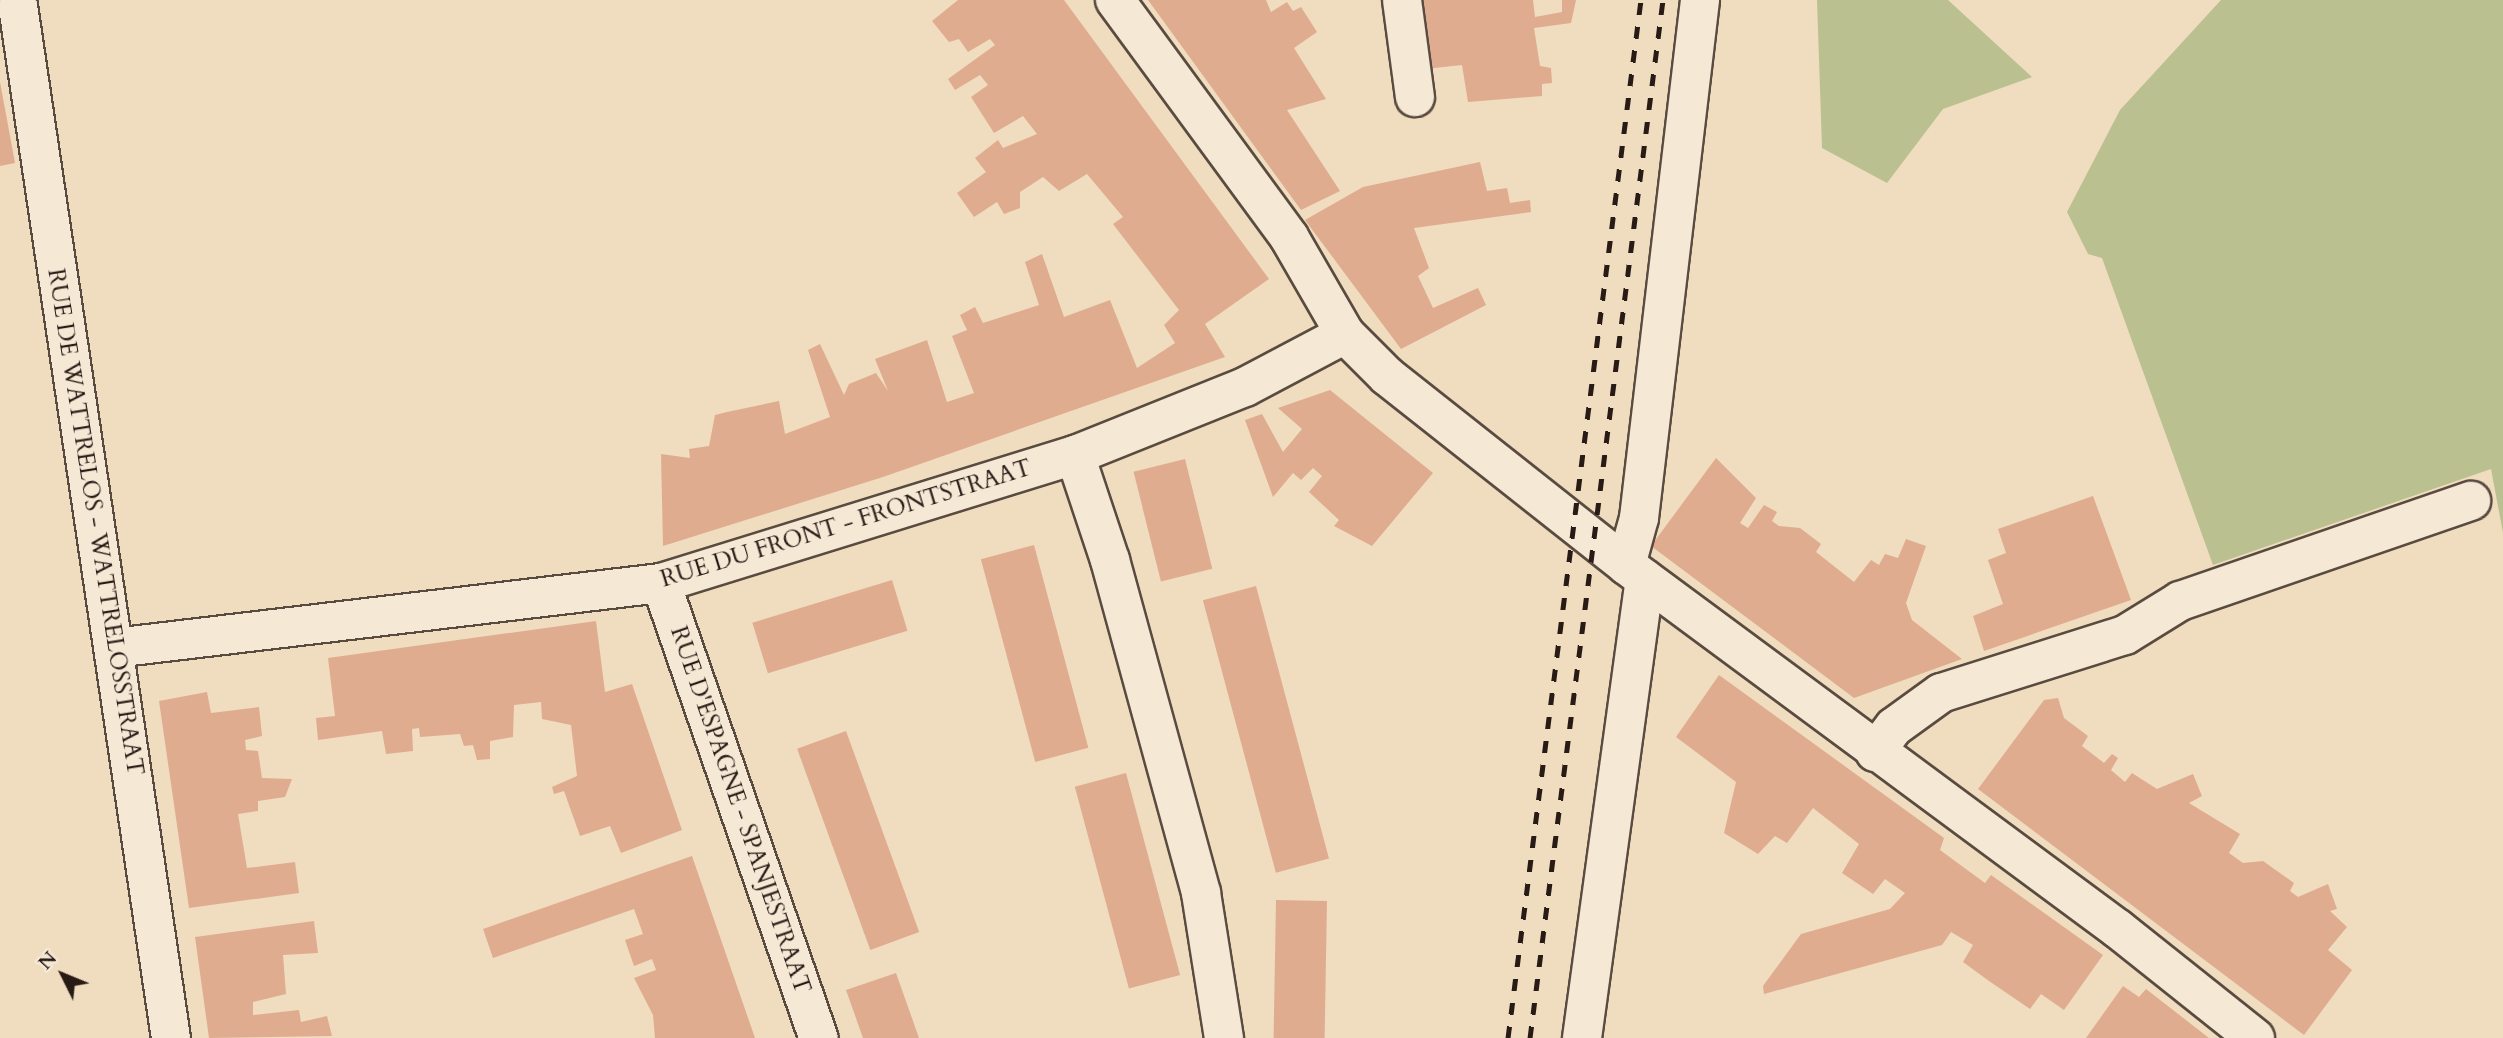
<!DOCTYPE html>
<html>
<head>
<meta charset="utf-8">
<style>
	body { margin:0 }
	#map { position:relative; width:2503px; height:1038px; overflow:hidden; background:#f0dcbe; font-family:Cardo,serif }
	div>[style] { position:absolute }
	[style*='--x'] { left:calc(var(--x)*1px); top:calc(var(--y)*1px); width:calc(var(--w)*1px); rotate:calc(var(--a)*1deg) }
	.green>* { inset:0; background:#bbc091 }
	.building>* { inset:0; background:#e0ac8f; transform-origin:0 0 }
	.roads { filter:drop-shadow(2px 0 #5a4b40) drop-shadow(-2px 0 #5a4b40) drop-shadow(0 2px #5a4b40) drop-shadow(0 -2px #5a4b40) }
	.minor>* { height:38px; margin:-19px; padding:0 19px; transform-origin:19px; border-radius:19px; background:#f5e8d5 }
	.rail>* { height:5px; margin-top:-2.5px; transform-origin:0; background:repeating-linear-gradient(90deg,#281b16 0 12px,transparent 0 24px) }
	span { translate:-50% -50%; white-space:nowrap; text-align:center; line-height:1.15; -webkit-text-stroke:6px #f5e8d5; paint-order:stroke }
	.street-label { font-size:23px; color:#281b16 }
	.north { position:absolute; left:28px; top:940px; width:70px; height:70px; -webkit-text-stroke:5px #f5e8d5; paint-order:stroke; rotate:313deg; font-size:19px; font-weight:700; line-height:28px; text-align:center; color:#281b16 }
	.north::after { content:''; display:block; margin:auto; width:24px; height:32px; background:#281b16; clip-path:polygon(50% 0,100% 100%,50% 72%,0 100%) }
</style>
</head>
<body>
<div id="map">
	<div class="green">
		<i style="clip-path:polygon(1817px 0,1948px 0,2032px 77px,1943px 109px,1887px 183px,1822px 148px)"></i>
		<i style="clip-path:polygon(2221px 0,2503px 0,2503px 533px,2491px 469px,2213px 565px,2102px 258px,2088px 254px,2067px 212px,2120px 110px)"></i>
	</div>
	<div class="building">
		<i style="clip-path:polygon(958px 0,1064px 0,1269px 279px,1205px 324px,1225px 357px,883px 477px,663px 546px,661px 454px,690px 458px,689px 449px,709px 446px,715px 415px,727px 412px,779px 401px,785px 434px,830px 417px,808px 350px,820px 344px,844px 395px,849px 384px,876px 373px,888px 391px,875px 359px,927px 340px,947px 402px,974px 393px,952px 336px,967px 330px,960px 315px,975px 307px,983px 323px,1039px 305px,1025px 262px,1042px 254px,1064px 317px,1110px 300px,1137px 368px,1175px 343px,1164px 325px,1179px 310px,1113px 224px,1123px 217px,1087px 174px,1059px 191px,1043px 177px,1020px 192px,1020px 208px,1004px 214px,997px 202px,974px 217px,957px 193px,986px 172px,975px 158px,998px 140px,1003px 148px,1037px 134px,1023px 116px,994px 133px,971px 97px,988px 85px,980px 75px,955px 90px,948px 79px,995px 45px,990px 39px,968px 52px,959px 39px,949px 42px,932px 21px)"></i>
		<i style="clip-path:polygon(1148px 0,1266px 0,1271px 12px,1287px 2px,1293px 11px,1301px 7px,1317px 32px,1294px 48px,1326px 99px,1287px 110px,1340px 191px,1301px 210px)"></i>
		<i style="clip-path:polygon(1418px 0,1533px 0,1535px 17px,1562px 12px,1562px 0,1576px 0,1571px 23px,1534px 28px,1540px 66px,1551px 68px,1552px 83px,1542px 84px,1542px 96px,1468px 102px,1462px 65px,1425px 69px)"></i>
		<i style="clip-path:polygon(0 82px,15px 163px,0 166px)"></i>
		<i style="clip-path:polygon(1480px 162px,1487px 191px,1507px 188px,1510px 203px,1530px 200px,1531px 212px,1414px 228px,1429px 268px,1418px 276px,1433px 308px,1478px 288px,1486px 305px,1401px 349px,1305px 220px,1363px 187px)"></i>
		<i style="clip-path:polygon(1330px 390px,1433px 473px,1372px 546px,1334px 526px,1339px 520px,1309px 492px,1322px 476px,1313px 468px,1301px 480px,1293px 473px,1273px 497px,1245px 420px,1262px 414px,1283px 452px,1302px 429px,1278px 408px)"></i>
		<i style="clip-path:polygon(1716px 458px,1756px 498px,1740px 523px,1748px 528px,1764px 505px,1777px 512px,1772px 521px,1779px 526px,1800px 528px,1821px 544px,1816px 552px,1854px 582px,1871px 560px,1879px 565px,1885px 554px,1898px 558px,1906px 539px,1926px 546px,1906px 603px,1912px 620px,1962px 659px,1854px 698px,1651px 546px)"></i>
		<i style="left:1185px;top:459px;width:113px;height:53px;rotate:76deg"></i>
		<i style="clip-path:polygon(2093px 496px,2131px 600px,1984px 651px,1973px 616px,2003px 604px,1988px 560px,2006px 553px,1998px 529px)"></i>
		<i style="left:1034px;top:545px;width:210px;height:55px;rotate:75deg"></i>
		<i style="left:892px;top:580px;width:53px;height:146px;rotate:73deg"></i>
		<i style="left:1256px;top:586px;width:282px;height:55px;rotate:75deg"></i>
		<i style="clip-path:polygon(596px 621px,605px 692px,632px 684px,682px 830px,621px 853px,610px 826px,580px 836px,564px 791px,554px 794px,552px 787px,577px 776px,571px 725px,542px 719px,541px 702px,514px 705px,513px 737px,490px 741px,490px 759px,477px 760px,473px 745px,464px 746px,460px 734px,420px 737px,419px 728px,412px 729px,413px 751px,386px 754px,382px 731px,318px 740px,316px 718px,335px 716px,328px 658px)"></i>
		<i style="clip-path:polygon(1719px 675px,1944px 838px,1940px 850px,1985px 883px,1991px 875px,2103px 955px,2064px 1010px,2041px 994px,2030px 1009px,1989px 981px,1963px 962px,1973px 945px,1951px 932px,1942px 945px,1764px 994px,1763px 986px,1801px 934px,1890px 909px,1905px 893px,1885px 879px,1873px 894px,1842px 873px,1859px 844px,1813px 808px,1787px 843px,1775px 836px,1758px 854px,1724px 833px,1736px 782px,1676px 737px)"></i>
		<i style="clip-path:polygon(207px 692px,211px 713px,259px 707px,262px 736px,245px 740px,246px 750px,258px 751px,262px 778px,292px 779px,285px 797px,258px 801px,258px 811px,238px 814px,247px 868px,295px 862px,299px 893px,189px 908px,159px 701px)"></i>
		<i style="clip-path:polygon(2058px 698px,2064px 718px,2088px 736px,2082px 746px,2104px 763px,2112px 754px,2118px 758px,2111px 770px,2125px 782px,2132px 773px,2157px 789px,2193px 774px,2202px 796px,2189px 803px,2240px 834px,2229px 853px,2243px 863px,2263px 861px,2294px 883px,2290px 891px,2298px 897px,2328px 884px,2337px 909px,2330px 911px,2347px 927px,2328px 950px,2352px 970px,2304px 1035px,1978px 789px,2044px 700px)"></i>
		<i style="left:846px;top:731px;width:214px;height:52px;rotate:70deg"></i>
		<i style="left:1126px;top:773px;width:209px;height:53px;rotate:75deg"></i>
		<i style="clip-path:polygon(692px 856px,755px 1038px,655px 1038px,653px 1015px,634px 978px,656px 970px,652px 959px,634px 966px,625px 940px,643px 934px,634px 909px,493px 958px,483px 929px)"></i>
		<i style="left:1276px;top:900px;width:51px;height:138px;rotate:1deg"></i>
		<i style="clip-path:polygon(314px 921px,318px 953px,283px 955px,286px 994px,253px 1002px,253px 1015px,299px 1010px,301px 1022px,327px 1016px,332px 1036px,209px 1038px,195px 937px)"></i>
		<i style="clip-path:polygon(896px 973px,919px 1038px,863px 1038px,846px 990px)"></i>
		<i style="clip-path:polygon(2123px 986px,2139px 997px,2146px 989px,2209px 1038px,2086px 1038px)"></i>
	</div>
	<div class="roads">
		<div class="minor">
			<i style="--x:1115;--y:0;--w:294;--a:53.7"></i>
			<i style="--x:1289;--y:237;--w:112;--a:60"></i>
			<i style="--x:1345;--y:334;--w:59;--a:45"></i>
			<i style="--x:1387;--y:376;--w:305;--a:38.3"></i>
			<i style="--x:1626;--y:565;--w:612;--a:36.5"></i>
			<i style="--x:2118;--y:929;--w:175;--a:38.5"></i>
			<i style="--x:1402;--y:0;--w:98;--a:82.4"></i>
			<i style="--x:18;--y:6;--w:1043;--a:81.57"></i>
			<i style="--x:1075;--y:455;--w:111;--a:71.6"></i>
			<i style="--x:1110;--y:560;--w:345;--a:74.7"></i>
			<i style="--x:1201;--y:893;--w:147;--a:81"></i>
			<i style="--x:1626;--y:565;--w:49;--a:-74.5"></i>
			<i style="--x:1639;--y:518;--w:522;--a:-83.28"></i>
			<i style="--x:661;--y:583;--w:482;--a:70.9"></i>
			<i style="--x:114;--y:648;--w:551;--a:-6.78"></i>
			<i style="--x:661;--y:583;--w:433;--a:-17.2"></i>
			<i style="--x:1075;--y:455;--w:183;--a:-21.8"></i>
			<i style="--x:1245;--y:387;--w:113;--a:-27.9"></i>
			<i style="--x:1875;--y:752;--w:31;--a:-53"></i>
			<i style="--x:1894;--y:727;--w:58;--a:-35.9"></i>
			<i style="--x:1941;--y:693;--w:193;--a:-17.5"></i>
			<i style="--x:2125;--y:635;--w:65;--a:-31.7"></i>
			<i style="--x:2180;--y:601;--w:308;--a:-19"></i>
			<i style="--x:1582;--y:1038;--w:463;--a:-82.2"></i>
		</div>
	</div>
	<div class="rail">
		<i style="--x:1508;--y:1038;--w:1046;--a:-82.7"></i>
		<i style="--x:1530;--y:1038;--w:1046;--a:-82.7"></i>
	</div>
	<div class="street-label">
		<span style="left:95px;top:522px;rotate:81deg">RUE DE WATTRELOS - WATTRELOSSTRAAT</span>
		<span style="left:846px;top:524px;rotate:-17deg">RUE DU FRONT - FRONTSTRAAT</span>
		<span style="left:740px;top:810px;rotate:71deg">RUE D'ESPAGNE - SPANJESTRAAT</span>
	</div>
	<div class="north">N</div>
</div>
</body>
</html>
